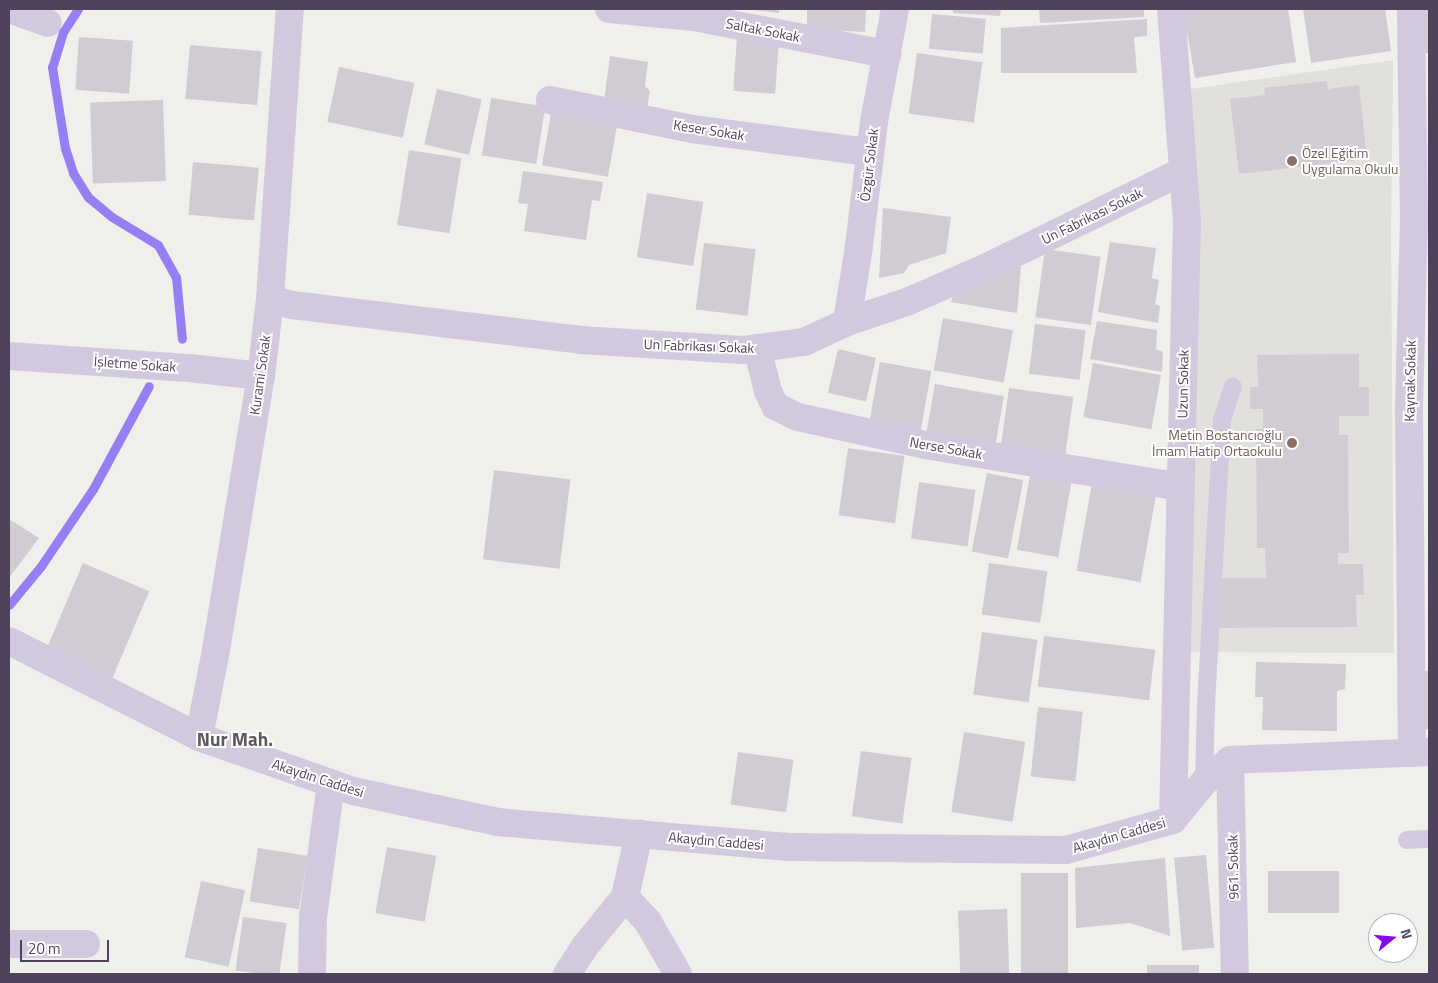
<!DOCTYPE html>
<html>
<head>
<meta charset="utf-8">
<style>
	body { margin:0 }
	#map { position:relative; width:1438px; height:983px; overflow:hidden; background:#efefeb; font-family:"Titillium Web",sans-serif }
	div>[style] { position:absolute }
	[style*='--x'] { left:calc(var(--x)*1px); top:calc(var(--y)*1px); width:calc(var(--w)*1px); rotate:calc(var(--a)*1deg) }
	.education>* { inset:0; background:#e1e0dd }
	.stream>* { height:9px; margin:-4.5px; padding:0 4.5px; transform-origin:4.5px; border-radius:4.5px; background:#967ef3 }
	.building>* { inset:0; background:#d1cbd4; transform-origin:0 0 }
	.service>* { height:18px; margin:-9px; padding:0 9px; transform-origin:9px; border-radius:9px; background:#d2c9de }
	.minor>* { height:28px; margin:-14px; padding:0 14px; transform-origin:14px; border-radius:14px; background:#d2c9de }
	.tertiary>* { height:28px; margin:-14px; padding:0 14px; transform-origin:14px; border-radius:14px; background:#d2c9de }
	.dots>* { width:14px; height:14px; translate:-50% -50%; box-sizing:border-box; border:2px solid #fff; border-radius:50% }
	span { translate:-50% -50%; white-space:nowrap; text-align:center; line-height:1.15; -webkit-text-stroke:4px #fff; paint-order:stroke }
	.street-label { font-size:14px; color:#4e435b }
	.education-label { font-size:14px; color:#785e54 }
	.left { translate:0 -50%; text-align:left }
	.right { translate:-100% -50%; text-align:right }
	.district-label { font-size:19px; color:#5d5861; font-weight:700 }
	.frame { position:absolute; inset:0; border:10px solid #4e435b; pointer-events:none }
	.north { position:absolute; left:1368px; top:913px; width:50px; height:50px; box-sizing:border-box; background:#fff; border:1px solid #b8b4bd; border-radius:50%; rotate:73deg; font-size:14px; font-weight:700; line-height:20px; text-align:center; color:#4e435b }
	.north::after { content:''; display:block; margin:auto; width:18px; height:22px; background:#880aea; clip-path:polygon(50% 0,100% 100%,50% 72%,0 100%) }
	.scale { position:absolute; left:20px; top:940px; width:89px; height:22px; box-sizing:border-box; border:2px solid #4e435b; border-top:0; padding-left:6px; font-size:15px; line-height:18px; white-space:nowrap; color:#4e435b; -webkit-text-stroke:4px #fff; paint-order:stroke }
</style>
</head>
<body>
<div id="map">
	<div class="education">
		<i style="clip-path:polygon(1393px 60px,1391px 233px,1394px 653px,1189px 652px,1191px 89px)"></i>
	</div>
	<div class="stream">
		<i style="--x:78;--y:9;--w:27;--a:123"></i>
		<i style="--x:63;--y:32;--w:37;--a:107"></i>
		<i style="--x:52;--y:67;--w:82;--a:80.9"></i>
		<i style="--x:65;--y:148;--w:26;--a:72"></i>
		<i style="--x:73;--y:173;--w:28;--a:58"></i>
		<i style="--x:88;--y:197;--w:31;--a:40"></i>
		<i style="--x:112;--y:217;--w:54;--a:31.3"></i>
		<i style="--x:158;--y:245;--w:37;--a:61"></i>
		<i style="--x:176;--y:277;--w:62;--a:84.5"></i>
		<i style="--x:9;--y:605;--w:50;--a:-50.6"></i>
		<i style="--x:41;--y:566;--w:93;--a:-56"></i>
		<i style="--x:93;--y:489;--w:117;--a:-61.5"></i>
	</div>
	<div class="building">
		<i style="clip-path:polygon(746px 9px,779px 9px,779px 13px)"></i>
		<i style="clip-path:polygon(807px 9px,866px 9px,865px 32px,807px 29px)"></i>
		<i style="clip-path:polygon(953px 9px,1001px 9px,1000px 16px,953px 13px)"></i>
		<i style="clip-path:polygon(1039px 9px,1144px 9px,1144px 17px,1040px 23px)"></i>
		<i style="clip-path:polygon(1183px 9px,1288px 9px,1296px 62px,1195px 78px)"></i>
		<i style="clip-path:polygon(1303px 9px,1385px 9px,1391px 51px,1311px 63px)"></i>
		<i style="clip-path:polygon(1421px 9px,1429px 9px,1429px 53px,1424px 53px)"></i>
		<i style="left:932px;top:14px;width:54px;height:35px;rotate:5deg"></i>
		<i style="clip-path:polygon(1147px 19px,1147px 36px,1134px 37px,1137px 73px,1001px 73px,1001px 28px)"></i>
		<i style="left:79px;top:37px;width:54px;height:53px;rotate:4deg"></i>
		<i style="left:737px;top:37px;width:42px;height:54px;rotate:4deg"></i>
		<i style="left:190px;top:45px;width:72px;height:54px;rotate:5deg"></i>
		<i style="left:917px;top:53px;width:66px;height:61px;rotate:8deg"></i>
		<i style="clip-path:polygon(610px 56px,648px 62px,645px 86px,650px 91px,647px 108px,604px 101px)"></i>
		<i style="left:339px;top:67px;width:77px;height:56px;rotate:12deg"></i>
		<i style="clip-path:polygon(1327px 81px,1328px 89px,1359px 85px,1367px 159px,1239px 174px,1230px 99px,1265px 95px,1264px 88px)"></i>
		<i style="left:437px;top:89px;width:46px;height:57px;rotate:13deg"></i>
		<i style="left:491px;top:98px;width:55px;height:58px;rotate:9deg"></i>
		<i style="left:163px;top:100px;width:81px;height:73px;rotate:88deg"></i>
		<i style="left:551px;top:114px;width:67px;height:52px;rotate:10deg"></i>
		<i style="left:409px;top:150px;width:53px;height:76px;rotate:9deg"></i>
		<i style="left:193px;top:162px;width:66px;height:53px;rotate:5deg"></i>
		<i style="clip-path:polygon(523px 171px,603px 182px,600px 201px,592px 200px,586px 240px,524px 231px,528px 204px,518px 203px)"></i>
		<i style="left:647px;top:193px;width:57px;height:65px;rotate:9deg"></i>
		<i style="clip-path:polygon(883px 208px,951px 217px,946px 253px,909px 265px,904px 273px,879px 278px)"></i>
		<i style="clip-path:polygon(1110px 242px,1156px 248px,1152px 278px,1159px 280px,1155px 304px,1160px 306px,1158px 323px,1098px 312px)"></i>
		<i style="left:704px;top:243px;width:52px;height:67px;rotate:7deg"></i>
		<i style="left:1045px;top:249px;width:56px;height:69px;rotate:8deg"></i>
		<i style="clip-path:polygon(1007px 264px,1021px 267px,1017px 313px,951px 302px,954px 293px)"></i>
		<i style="left:943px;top:318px;width:71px;height:53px;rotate:10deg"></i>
		<i style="clip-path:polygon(1097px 321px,1157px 330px,1156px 349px,1163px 352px,1162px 372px,1090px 359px)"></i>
		<i style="left:1035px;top:324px;width:51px;height:50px;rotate:7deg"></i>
		<i style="left:838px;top:349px;width:39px;height:45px;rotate:13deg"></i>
		<i style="clip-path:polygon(1359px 354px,1359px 387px,1369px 387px,1369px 416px,1339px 416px,1339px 435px,1348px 435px,1349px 553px,1338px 553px,1338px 564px,1363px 564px,1364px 595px,1356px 595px,1357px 627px,1217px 628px,1216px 578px,1266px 578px,1265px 548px,1257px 548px,1256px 429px,1263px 429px,1263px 409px,1250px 409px,1250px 387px,1258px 387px,1257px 355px)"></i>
		<i style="left:880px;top:362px;width:52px;height:64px;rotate:10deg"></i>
		<i style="left:1093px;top:363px;width:69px;height:55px;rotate:10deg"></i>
		<i style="left:935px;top:384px;width:70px;height:55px;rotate:10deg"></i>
		<i style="left:1009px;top:388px;width:65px;height:62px;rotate:8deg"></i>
		<i style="left:848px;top:448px;width:57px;height:68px;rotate:8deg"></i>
		<i style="left:494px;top:470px;width:77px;height:90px;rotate:7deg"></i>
		<i style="left:987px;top:473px;width:37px;height:80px;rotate:11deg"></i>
		<i style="left:1030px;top:475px;width:42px;height:76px;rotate:10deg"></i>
		<i style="left:919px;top:482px;width:57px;height:57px;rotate:8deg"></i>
		<i style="left:1092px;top:483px;width:65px;height:89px;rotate:10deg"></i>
		<i style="clip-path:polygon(9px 519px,39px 538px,9px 578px)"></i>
		<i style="left:83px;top:563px;width:72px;height:95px;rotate:23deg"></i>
		<i style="left:989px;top:563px;width:59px;height:52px;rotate:8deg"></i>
		<i style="left:982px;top:632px;width:56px;height:63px;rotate:8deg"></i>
		<i style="left:1044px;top:636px;width:112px;height:51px;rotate:7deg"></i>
		<i style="clip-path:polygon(1256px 662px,1346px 664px,1345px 689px,1337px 691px,1337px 731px,1262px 730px,1263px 697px,1255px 697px)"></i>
		<i style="clip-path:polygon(1422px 671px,1429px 671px,1429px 729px,1424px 729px)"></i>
		<i style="left:1038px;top:707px;width:45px;height:70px;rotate:6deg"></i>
		<i style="left:964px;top:732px;width:62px;height:81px;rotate:9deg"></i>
		<i style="left:861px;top:751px;width:51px;height:66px;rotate:8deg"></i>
		<i style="left:738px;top:752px;width:56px;height:53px;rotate:8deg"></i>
		<i style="left:387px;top:847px;width:50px;height:67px;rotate:10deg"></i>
		<i style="left:258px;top:848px;width:50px;height:54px;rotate:9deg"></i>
		<i style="left:1206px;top:855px;width:93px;height:32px;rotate:85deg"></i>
		<i style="clip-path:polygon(1165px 858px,1170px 936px,1130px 923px,1076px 928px,1075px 868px)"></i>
		<i style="left:1268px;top:871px;width:71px;height:42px"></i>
		<i style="left:1021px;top:873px;width:47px;height:100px"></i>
		<i style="left:201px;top:881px;width:45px;height:78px;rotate:12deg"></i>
		<i style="left:1007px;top:909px;width:64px;height:49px;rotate:88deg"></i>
		<i style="left:243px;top:917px;width:44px;height:54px;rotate:8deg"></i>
		<i style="left:1147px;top:965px;width:52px;height:9px"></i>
	</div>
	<div class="service">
		<i style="--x:1204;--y:782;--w:77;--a:-88.5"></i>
		<i style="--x:1206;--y:705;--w:285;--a:-86.8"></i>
		<i style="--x:1222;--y:420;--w:35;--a:-72"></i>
		<i style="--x:1407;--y:840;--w:22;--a:-3"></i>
	</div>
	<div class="minor">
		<i style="--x:9;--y:9;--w:41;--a:19.7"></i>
		<i style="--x:609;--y:9;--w:85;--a:5.4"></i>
		<i style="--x:694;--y:17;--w:197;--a:10.9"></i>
		<i style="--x:1171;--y:9;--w:213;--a:85.7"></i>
		<i style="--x:1187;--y:221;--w:599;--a:91.34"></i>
		<i style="--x:1411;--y:9;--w:207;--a:89.2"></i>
		<i style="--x:1414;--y:216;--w:197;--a:91.5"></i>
		<i style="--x:1409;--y:413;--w:340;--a:89.5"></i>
		<i style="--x:550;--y:100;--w:145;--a:11.5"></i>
		<i style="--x:692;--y:129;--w:179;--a:7.4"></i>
		<i style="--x:270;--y:299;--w:23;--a:15"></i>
		<i style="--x:292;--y:305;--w:291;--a:6.9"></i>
		<i style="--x:581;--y:340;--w:163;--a:3.5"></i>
		<i style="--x:744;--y:350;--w:61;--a:-7.6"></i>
		<i style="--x:804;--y:342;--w:47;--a:-24.9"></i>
		<i style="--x:847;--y:322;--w:65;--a:-18.7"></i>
		<i style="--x:909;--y:301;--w:85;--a:-23.6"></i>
		<i style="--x:987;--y:267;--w:218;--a:-26.1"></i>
		<i style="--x:847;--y:322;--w:77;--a:-81"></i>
		<i style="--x:859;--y:246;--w:125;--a:-83.1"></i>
		<i style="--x:874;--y:122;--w:115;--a:-79.5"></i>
		<i style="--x:757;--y:348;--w:44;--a:75.7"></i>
		<i style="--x:768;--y:391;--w:17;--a:65"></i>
		<i style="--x:775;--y:406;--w:25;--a:26"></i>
		<i style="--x:798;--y:417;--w:130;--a:12.4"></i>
		<i style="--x:925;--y:445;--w:259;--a:9.3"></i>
		<i style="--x:9;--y:356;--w:180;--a:3.8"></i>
		<i style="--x:189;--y:368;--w:72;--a:6.3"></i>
		<i style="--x:199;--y:737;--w:89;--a:-78.9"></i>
		<i style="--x:216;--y:650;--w:278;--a:-80.7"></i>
		<i style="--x:261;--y:376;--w:78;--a:-83.3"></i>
		<i style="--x:270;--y:299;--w:291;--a:-86.1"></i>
		<i style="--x:1230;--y:760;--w:214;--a:88.7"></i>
		<i style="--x:625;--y:897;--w:34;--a:47"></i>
		<i style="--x:648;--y:922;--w:60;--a:60"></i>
		<i style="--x:9;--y:944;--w:77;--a:0"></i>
		<i style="--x:312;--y:974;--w:57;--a:-89"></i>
		<i style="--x:313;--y:917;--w:135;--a:-82.3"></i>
		<i style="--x:567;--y:974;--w:35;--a:-57"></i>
		<i style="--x:586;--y:945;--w:62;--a:-50.9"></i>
		<i style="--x:625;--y:897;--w:65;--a:-77.5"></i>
	</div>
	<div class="tertiary">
		<i style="--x:9;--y:641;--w:213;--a:26.8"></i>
		<i style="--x:199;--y:737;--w:163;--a:19.3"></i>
		<i style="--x:353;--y:791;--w:147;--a:12.1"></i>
		<i style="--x:497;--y:822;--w:293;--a:4.9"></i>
		<i style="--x:789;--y:847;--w:277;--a:0.6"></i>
		<i style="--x:1066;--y:850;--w:111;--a:-15.7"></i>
		<i style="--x:1173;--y:820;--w:49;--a:-50.8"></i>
		<i style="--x:1204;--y:782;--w:34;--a:-40"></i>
		<i style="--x:1230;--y:760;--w:199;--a:-2.3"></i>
	</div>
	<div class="dots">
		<i style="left:1292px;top:161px;background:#8d6e63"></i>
		<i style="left:1292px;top:443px;background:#8d6e63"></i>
	</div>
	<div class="street-label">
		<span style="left:763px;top:30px;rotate:11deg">Saltak Sokak</span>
		<span style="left:709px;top:130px;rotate:9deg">Keser Sokak</span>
		<span style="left:869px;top:165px;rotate:-83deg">Özgür Sokak</span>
		<span style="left:1092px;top:216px;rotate:-26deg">Un Fabrikası Sokak</span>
		<span style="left:699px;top:346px;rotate:2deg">Un Fabrikası Sokak</span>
		<span style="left:135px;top:364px;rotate:4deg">İşletme Sokak</span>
		<span style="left:260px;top:375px;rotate:-82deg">Kurami Sokak</span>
		<span style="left:1410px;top:381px;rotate:-89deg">Kaynak Sokak</span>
		<span style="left:1183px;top:384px;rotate:-89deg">Uzun Sokak</span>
		<span style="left:946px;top:448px;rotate:10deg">Nerse Sokak</span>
		<span style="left:318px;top:778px;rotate:18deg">Akaydın Caddesi</span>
		<span style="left:1119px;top:835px;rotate:-16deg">Akaydın Caddesi</span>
		<span style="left:716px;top:841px;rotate:5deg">Akaydın Caddesi</span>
		<span style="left:1233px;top:867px;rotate:-91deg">961. Sokak</span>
	</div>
	<div class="education-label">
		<span class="left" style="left:1302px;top:161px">Özel Eğitim<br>Uygulama Okulu</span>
		<span class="right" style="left:1282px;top:443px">Metin Bostancıoğlu<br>İmam Hatip Ortaokulu</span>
	</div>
	<div class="district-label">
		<span style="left:235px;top:739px">Nur Mah.</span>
	</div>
	<div class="frame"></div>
	<div class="north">N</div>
	<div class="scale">20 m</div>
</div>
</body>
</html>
